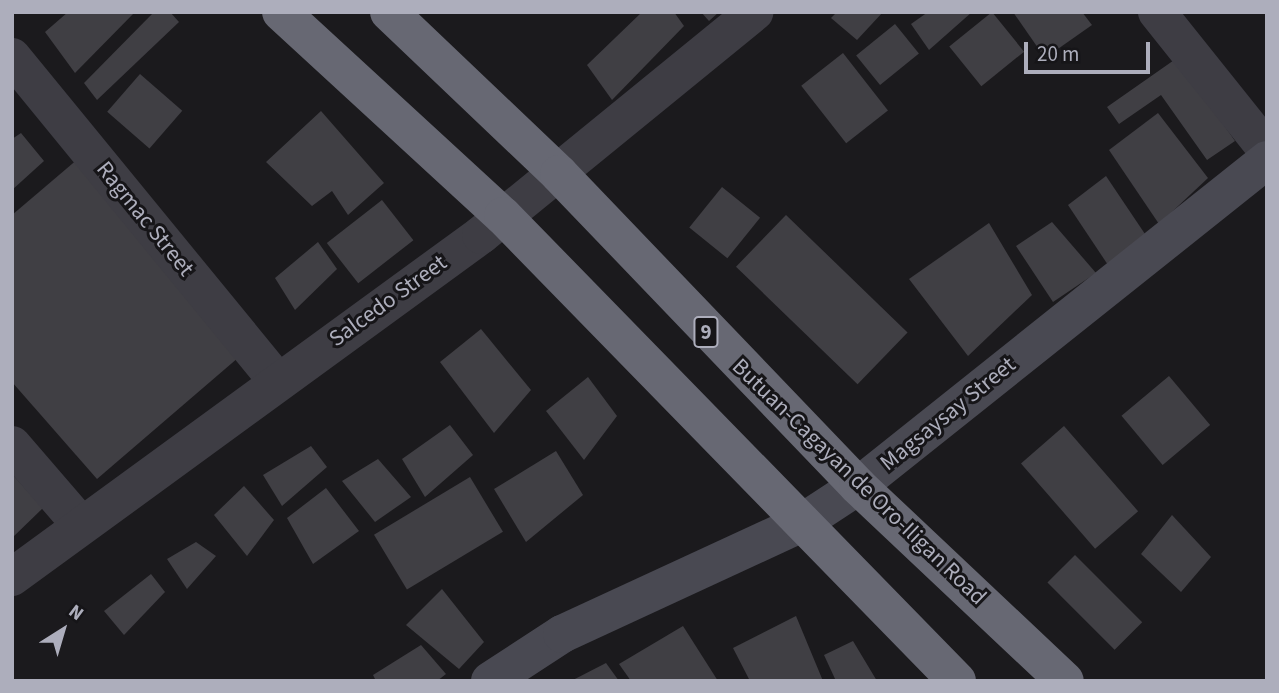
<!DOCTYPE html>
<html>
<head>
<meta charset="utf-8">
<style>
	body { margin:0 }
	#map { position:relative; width:1279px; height:693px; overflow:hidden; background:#1b1a1d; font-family:"Source Sans 3",sans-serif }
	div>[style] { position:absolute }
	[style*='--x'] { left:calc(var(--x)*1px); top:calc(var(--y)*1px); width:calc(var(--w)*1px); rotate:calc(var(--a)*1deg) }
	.building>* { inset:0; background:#403f44; transform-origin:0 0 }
	.street>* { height:38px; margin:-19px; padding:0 19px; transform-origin:19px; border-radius:19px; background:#3e3d44 }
	.secondary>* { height:38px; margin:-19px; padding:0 19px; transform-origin:19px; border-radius:19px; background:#494952 }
	.highway>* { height:38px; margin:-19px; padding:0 19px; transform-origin:19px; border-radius:19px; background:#676873 }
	span { translate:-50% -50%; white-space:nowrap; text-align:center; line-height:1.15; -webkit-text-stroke:6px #161518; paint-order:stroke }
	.shield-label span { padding:2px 5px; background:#161518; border:2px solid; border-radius:5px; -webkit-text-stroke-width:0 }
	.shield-label { font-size:21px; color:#adaebc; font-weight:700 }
	.street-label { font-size:23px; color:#adaebc }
	.frame { position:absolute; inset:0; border:14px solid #adaebc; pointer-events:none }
	.north { position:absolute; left:28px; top:595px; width:70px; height:70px; -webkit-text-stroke:5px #161518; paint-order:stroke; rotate:37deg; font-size:19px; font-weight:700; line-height:28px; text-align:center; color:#adaebc }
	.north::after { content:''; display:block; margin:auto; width:24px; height:32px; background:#adaebc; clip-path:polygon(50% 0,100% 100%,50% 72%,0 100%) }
	.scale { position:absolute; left:1024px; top:42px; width:126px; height:32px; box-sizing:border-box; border:4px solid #adaebc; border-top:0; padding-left:9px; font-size:21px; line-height:24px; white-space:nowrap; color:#adaebc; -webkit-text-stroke:5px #161518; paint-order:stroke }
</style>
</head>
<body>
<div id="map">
	<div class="building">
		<i style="clip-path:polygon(68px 12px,135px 12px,75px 73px,45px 32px)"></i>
		<i style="clip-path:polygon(154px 12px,170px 12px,179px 22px,97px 100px,84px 83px)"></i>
		<i style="clip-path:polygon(642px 12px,674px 12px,684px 26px,612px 100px,587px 65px)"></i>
		<i style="clip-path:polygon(701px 12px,719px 12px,709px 21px)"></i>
		<i style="clip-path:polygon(837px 12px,883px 12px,857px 40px,831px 18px)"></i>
		<i style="clip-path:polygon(928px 12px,972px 12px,929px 50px,911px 24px)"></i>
		<i style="left:992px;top:12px;width:51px;height:55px;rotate:51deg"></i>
		<i style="clip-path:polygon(1013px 12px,1082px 12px,1092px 25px,1045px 58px)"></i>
		<i style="left:895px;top:24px;width:38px;height:50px;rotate:51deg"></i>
		<i style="left:843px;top:53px;width:73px;height:53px;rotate:52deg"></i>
		<i style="clip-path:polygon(1177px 58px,1235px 141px,1207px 160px,1161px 95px,1119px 124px,1107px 107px)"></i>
		<i style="left:140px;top:74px;width:56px;height:50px;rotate:41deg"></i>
		<i style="clip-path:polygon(321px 111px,384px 183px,348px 215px,332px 191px,312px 206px,266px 162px)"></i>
		<i style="clip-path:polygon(1158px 113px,1208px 178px,1159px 224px,1109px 150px)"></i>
		<i style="clip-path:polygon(21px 133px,44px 161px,12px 190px,12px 139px)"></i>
		<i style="clip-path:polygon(79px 158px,246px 351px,97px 479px,12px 382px,12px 215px)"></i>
		<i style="clip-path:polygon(1106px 176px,1145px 234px,1110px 268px,1068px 205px)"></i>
		<i style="left:722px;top:187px;width:49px;height:52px;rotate:39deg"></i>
		<i style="left:382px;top:200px;width:51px;height:70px;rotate:52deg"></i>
		<i style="left:786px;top:215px;width:169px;height:72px;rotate:44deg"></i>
		<i style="clip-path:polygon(1052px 222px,1096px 273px,1053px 302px,1016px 246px)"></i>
		<i style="clip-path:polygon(989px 223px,1032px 295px,968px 356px,909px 279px)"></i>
		<i style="clip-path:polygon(318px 242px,337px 269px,295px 310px,275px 278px)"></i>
		<i style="clip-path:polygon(481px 329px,531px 390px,494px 433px,440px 362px)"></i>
		<i style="left:1169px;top:376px;width:64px;height:62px;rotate:50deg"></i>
		<i style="clip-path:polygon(588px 377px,617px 416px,584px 460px,546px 411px)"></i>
		<i style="clip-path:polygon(450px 425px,473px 455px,425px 497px,402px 459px)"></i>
		<i style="left:1064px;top:426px;width:113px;height:57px;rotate:49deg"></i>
		<i style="clip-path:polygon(311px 446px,327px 467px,282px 506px,263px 475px)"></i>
		<i style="clip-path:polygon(556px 451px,583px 495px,526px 542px,494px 489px)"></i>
		<i style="clip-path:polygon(378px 459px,411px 497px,375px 522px,342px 481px)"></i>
		<i style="clip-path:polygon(12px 474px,43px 508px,12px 538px)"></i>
		<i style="left:470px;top:477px;width:64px;height:112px;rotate:59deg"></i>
		<i style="clip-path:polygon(244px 486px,274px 520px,247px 556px,214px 515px)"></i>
		<i style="clip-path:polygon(326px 488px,359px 531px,313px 564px,287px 518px)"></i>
		<i style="clip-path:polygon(1172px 515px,1211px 557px,1181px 592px,1141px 554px)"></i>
		<i style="clip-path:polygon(196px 542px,216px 556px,187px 589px,167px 559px)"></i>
		<i style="left:1075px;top:555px;width:95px;height:39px;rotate:45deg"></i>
		<i style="clip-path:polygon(151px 574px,165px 592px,124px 635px,104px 611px)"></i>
		<i style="clip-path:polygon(442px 589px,484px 642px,459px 669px,406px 625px)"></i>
		<i style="clip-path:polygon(796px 616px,823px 681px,750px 681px,733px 648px)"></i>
		<i style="clip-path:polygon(683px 626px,718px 681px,631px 681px,619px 664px)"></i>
		<i style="clip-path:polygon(853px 641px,877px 681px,836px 681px,824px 655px)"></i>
		<i style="clip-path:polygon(421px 645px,446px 674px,437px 681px,376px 681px,373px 675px)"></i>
		<i style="clip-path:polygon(606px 663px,619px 681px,571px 681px)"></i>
	</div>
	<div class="street">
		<i style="--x:1157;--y:12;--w:176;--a:51.4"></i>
		<i style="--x:12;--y:57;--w:419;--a:50.7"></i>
		<i style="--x:12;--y:445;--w:106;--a:49.2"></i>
		<i style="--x:12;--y:577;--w:580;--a:-36.1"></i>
		<i style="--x:481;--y:235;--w:353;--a:-39.2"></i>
	</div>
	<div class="secondary">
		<i style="--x:490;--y:681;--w:86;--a:-33.1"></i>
		<i style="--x:562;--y:634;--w:262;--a:-24.8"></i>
		<i style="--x:800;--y:524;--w:69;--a:-33.2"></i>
		<i style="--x:858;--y:486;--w:523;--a:-38.56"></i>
	</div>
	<div class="highway">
		<i style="--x:281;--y:12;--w:301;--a:42.6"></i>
		<i style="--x:503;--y:216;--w:650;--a:45.69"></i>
		<i style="--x:389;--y:12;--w:235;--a:43.6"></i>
		<i style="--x:559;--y:174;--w:432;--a:46.2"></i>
		<i style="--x:858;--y:486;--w:284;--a:43.3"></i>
	</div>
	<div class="shield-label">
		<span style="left:706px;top:332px">9</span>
	</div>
	<div class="street-label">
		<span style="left:145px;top:219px;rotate:51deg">Ragmac Street</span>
		<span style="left:388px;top:301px;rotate:-36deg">Salcedo Street</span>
		<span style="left:948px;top:414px;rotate:-39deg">Magsaysay Street</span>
		<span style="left:859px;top:482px;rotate:44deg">Butuan-Cagayan de Oro-Iligan Road</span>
	</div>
	<div class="frame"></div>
	<div class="north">N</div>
	<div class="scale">20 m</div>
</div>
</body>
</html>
